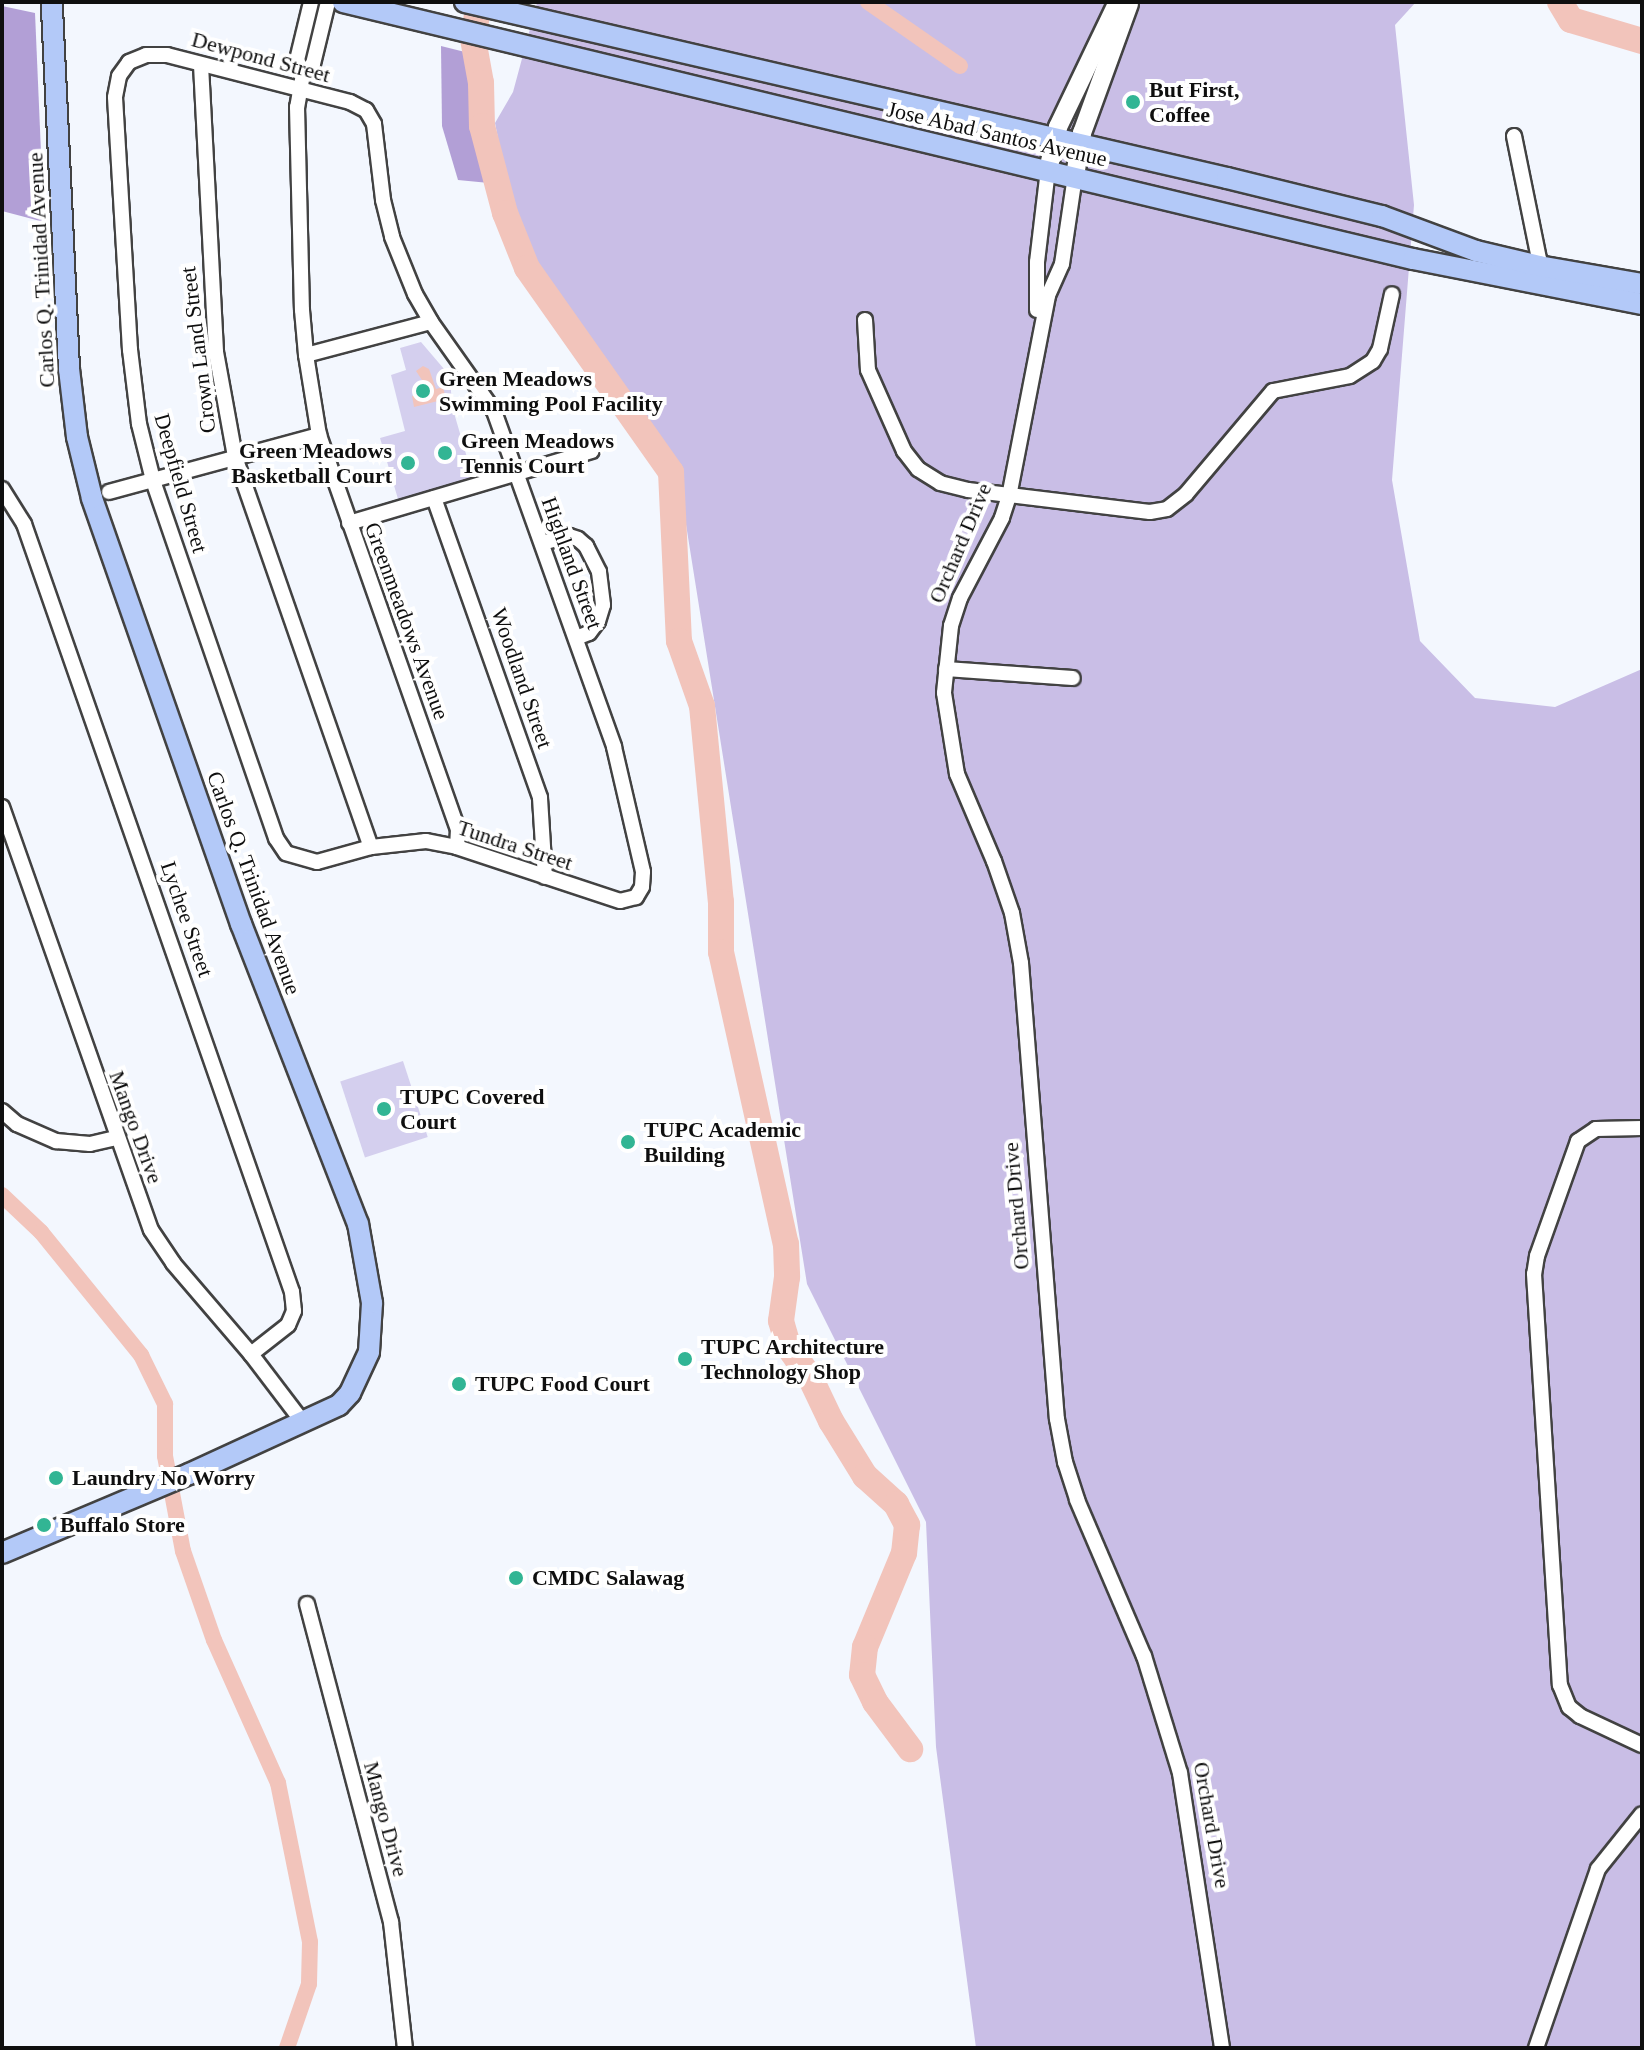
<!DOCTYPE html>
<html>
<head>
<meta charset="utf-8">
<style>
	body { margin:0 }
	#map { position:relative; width:1644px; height:2050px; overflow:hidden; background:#f3f7fe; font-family:"Times New Roman",serif }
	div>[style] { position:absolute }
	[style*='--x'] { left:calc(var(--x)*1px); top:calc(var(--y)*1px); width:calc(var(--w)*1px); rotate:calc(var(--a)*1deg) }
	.green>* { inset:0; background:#c9bee6 }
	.forest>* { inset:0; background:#b29fd6 }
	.pitch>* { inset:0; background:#d4cfee; transform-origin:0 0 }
	.water>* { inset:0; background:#f2c4bb }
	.canal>* { height:16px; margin:-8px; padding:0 8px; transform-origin:8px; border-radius:8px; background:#f2c4bb }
	.river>* { height:26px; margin:-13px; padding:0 13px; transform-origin:13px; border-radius:13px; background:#f2c4bb }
	.roads { filter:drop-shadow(2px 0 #424242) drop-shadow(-2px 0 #424242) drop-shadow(0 2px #424242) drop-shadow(0 -2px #424242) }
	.minor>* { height:14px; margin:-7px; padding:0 7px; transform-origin:7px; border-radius:7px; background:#fff }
	.tertiary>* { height:18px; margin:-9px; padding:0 9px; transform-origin:9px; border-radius:9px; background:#fff }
	.secondary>* { height:20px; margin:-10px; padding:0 10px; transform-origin:10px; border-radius:10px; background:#b3c9f8 }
	.dots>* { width:22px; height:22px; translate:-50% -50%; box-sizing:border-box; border:4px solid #fff; border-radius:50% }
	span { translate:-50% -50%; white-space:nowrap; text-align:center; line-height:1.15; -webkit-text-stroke:8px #fff; paint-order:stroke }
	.street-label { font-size:22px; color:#0f0f0f }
	.poi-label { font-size:22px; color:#0f0f0f; font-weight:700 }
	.left { translate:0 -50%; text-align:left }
	.right { translate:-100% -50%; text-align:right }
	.frame { position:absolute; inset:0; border:4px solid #0f0f0f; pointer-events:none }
</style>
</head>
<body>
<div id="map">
	<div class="green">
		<i style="clip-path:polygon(534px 2px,1416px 2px,1395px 25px,1414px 205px,1392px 480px,1420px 641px,1475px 698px,1555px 707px,1642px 669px,1642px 2048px,976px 2048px,936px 1747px,926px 1522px,807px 1284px,677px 468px,535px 259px,508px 189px,495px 123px,513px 92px,537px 3px)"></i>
	</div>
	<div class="forest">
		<i style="clip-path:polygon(2px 6px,35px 13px,44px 222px,2px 211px)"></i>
		<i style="clip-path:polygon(441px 46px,469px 53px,489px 183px,458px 180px,442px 126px)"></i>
	</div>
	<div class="pitch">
		<i style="clip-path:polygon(421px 342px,450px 376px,452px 406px,473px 478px,398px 499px,380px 438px,405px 431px,391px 375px,406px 370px,400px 348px)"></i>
		<i style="left:403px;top:1061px;width:80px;height:66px;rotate:72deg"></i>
	</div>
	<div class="water">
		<i style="clip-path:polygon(423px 366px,429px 369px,436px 389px,443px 387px,446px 399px,414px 407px,412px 396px,417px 395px,415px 387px,422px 380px,416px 371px)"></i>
	</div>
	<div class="canal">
		<i style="--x:868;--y:2;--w:112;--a:34.8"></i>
		<i style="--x:2;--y:1195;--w:54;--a:43.5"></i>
		<i style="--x:41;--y:1232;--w:159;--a:50.9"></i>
		<i style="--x:141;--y:1355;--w:55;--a:63.9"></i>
		<i style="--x:165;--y:1404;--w:52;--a:90"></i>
		<i style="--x:165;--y:1456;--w:97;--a:79.3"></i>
		<i style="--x:183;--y:1551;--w:94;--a:70.8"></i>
		<i style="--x:214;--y:1640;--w:157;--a:65.9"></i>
		<i style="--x:278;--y:1783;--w:162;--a:78.6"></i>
		<i style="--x:310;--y:1942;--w:42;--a:91.4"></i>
		<i style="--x:309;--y:1984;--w:68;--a:109"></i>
	</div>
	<div class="river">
		<i style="--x:479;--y:2;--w:37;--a:99"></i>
		<i style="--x:473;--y:39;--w:45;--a:79.7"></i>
		<i style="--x:481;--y:83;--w:43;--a:88.7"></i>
		<i style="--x:482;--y:126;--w:90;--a:75.2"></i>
		<i style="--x:505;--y:213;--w:59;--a:68.2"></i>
		<i style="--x:527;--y:268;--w:250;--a:54.8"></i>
		<i style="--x:671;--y:472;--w:169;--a:87.3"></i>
		<i style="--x:679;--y:641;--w:69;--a:70.5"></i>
		<i style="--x:702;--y:706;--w:197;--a:84.5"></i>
		<i style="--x:721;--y:902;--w:50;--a:90"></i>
		<i style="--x:721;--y:952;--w:299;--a:77.5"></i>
		<i style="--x:786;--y:1244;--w:33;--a:88"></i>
		<i style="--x:787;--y:1277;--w:44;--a:97.8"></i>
		<i style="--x:781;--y:1321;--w:26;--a:74"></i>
		<i style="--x:788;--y:1346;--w:38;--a:55"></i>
		<i style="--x:810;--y:1377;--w:49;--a:64.5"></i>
		<i style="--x:831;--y:1421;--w:65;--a:58.3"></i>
		<i style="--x:865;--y:1476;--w:42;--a:42.1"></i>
		<i style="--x:896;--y:1504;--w:24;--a:62"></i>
		<i style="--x:907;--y:1525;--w:28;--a:96"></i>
		<i style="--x:904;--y:1553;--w:102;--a:112.5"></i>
		<i style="--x:865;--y:1647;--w:28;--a:96"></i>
		<i style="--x:862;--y:1675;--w:30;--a:64"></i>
		<i style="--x:875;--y:1702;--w:59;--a:53.3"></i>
		<i style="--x:1560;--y:2;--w:21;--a:59"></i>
		<i style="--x:1571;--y:20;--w:74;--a:16.5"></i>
	</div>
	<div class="roads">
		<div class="minor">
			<i style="--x:328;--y:2;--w:64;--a:103.6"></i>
			<i style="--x:313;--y:64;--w:14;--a:135"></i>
			<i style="--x:303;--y:74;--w:34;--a:100"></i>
			<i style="--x:297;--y:107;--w:203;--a:88.6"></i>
			<i style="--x:302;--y:310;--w:45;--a:84.9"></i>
			<i style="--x:306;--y:355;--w:81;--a:80.8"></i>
			<i style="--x:319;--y:435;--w:418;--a:70.6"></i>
			<i style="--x:458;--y:829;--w:18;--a:93"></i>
			<i style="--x:146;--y:55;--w:21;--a:0"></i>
			<i style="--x:167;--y:55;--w:189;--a:14.4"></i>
			<i style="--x:350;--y:102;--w:18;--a:27"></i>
			<i style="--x:366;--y:110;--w:16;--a:60"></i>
			<i style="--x:374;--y:124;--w:77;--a:83.2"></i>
			<i style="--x:383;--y:200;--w:38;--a:76"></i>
			<i style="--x:392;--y:237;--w:61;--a:68"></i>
			<i style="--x:415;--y:294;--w:32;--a:60"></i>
			<i style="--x:431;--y:322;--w:109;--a:54.7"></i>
			<i style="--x:494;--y:411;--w:357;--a:70.3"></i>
			<i style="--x:614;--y:747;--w:128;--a:76.9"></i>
			<i style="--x:643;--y:872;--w:15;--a:94"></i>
			<i style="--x:642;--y:887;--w:12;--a:121"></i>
			<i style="--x:636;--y:897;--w:16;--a:166"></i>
			<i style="--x:620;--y:901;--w:172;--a:-161.7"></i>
			<i style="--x:457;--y:847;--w:32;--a:-169"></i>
			<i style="--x:426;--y:841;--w:55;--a:173.8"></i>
			<i style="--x:371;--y:847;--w:56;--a:164.5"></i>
			<i style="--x:317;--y:862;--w:32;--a:-164"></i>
			<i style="--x:286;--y:853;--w:18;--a:-124"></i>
			<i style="--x:276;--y:838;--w:379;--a:-109"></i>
			<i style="--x:153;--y:480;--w:58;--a:-104"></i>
			<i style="--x:139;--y:424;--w:75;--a:-96.9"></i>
			<i style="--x:130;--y:350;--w:253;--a:-93.4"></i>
			<i style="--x:115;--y:97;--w:21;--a:-79"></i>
			<i style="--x:119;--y:76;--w:17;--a:-54"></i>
			<i style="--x:129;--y:62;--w:18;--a:-22"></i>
			<i style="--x:201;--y:65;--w:287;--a:87"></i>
			<i style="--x:216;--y:352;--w:107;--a:79.7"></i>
			<i style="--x:235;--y:457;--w:413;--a:70.8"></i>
			<i style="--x:303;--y:74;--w:15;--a:-113"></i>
			<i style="--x:297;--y:60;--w:60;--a:-76.4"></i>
			<i style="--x:1514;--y:136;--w:126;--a:78.5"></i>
			<i style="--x:1539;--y:259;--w:14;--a:98"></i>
			<i style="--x:1075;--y:176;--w:89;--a:98.4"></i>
			<i style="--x:1062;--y:264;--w:35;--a:114"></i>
			<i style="--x:1048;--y:296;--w:204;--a:101"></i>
			<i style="--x:1009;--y:496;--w:23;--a:108"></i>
			<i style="--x:1002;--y:518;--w:90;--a:117.7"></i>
			<i style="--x:960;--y:598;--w:29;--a:108"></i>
			<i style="--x:951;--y:626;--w:67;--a:96"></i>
			<i style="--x:944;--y:693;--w:82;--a:80.9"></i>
			<i style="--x:957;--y:774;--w:95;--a:67"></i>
			<i style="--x:994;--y:861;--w:55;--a:70.9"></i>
			<i style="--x:1012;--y:913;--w:51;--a:79.8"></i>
			<i style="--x:1021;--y:963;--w:457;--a:85.5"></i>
			<i style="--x:1057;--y:1419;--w:44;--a:79.5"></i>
			<i style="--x:1065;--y:1462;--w:40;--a:72"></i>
			<i style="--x:1077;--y:1500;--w:170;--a:66.8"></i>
			<i style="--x:1144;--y:1656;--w:122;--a:72.9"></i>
			<i style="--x:1180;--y:1773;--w:278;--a:81.3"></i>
			<i style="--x:1037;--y:310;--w:48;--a:-90"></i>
			<i style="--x:1037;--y:262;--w:93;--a:-83.2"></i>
			<i style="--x:865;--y:320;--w:50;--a:86.6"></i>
			<i style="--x:868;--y:370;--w:89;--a:66"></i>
			<i style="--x:904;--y:451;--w:23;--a:52"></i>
			<i style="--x:918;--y:469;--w:26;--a:32"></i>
			<i style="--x:940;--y:483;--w:29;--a:14"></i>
			<i style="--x:968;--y:490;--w:183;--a:6.9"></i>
			<i style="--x:1150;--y:512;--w:17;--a:-10"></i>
			<i style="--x:1167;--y:509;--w:24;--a:-38"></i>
			<i style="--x:1186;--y:494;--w:135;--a:-49.8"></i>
			<i style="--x:1273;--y:391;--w:78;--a:-11"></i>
			<i style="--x:1350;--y:376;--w:27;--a:-33"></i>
			<i style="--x:1373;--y:361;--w:14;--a:-60"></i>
			<i style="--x:1380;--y:349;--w:56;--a:-77.7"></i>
			<i style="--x:306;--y:355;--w:129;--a:-14.8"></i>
			<i style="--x:2;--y:489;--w:41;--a:57.8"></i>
			<i style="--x:24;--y:524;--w:813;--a:70.76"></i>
			<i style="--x:292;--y:1292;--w:19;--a:84"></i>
			<i style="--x:294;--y:1311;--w:15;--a:113"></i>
			<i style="--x:288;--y:1325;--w:47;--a:141.9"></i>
			<i style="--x:109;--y:492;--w:218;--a:-15.2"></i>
			<i style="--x:434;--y:498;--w:318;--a:70.5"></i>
			<i style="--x:540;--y:798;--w:79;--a:86.4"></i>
			<i style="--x:349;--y:523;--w:253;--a:-16.5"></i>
			<i style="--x:542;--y:543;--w:28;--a:-15"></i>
			<i style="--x:569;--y:536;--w:9;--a:18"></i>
			<i style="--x:578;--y:539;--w:11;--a:41"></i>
			<i style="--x:586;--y:546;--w:29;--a:63"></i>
			<i style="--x:599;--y:572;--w:33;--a:83"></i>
			<i style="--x:603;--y:605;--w:17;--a:107"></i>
			<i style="--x:598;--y:621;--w:15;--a:127"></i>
			<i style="--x:589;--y:633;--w:14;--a:159"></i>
			<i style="--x:946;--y:669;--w:127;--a:4.1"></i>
			<i style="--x:2;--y:807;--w:448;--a:70.6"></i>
			<i style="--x:151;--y:1230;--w:40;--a:56"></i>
			<i style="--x:173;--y:1263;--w:120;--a:49.4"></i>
			<i style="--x:251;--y:1354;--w:84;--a:52.7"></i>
			<i style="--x:2;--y:1111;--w:20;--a:41"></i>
			<i style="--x:17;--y:1124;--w:43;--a:23.6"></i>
			<i style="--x:56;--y:1141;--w:34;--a:5"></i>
			<i style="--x:90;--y:1144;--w:26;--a:-13"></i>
			<i style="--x:1642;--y:1128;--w:46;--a:178.8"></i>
			<i style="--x:1596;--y:1129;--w:22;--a:146"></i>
			<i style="--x:1578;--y:1141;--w:122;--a:109.6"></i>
			<i style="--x:1537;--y:1256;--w:18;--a:99"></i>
			<i style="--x:1534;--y:1274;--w:412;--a:86.4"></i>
			<i style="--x:1560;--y:1685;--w:24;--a:68"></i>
			<i style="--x:1569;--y:1707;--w:14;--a:39"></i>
			<i style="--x:1580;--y:1716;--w:68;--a:25.1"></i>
			<i style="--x:307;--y:1604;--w:329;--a:75.2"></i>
			<i style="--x:391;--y:1922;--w:127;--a:83.7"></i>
			<i style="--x:1536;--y:2048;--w:189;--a:-70.9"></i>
			<i style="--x:1598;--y:1869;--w:70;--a:-51.3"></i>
		</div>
		<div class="tertiary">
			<i style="--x:1048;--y:170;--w:44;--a:-76.9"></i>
			<i style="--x:1058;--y:127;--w:139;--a:-64.4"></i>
			<i style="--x:1075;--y:176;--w:44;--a:-80.8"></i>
			<i style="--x:1082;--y:133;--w:137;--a:-70"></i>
		</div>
		<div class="secondary">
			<i style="--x:343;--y:2;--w:1100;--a:13.51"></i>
			<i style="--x:1413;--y:259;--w:233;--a:11.1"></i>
			<i style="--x:465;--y:2;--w:782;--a:13.01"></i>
			<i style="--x:1227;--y:178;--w:160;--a:13.8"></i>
			<i style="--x:1382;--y:216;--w:100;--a:20.4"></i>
			<i style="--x:1476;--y:251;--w:65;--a:13.4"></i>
			<i style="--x:1539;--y:266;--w:105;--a:9.9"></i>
			<i style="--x:2;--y:1553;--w:203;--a:-22.9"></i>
			<i style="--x:189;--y:1474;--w:165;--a:-24.7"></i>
			<i style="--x:339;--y:1405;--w:16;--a:-47"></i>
			<i style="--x:350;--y:1393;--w:45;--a:-65.1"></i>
			<i style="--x:369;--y:1352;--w:49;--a:-86.5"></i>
			<i style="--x:372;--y:1303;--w:80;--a:-100"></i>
			<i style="--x:358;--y:1224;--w:322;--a:-111.3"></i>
			<i style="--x:241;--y:924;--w:451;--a:-109.3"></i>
			<i style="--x:92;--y:498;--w:63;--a:-103.8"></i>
			<i style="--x:77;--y:437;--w:68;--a:-96.7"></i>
			<i style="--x:69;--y:369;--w:367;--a:-92.7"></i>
		</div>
	</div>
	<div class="dots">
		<i style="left:1133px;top:102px;background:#32b594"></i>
		<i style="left:423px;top:391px;background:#32b594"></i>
		<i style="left:445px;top:453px;background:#32b594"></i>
		<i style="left:408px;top:463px;background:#32b594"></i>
		<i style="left:384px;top:1109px;background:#32b594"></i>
		<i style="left:628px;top:1142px;background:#32b594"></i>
		<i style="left:685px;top:1359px;background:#32b594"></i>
		<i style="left:459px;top:1384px;background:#32b594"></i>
		<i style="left:56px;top:1478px;background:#32b594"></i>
		<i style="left:44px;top:1525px;background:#32b594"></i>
		<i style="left:516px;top:1578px;background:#32b594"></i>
	</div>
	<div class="street-label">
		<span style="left:261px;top:57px;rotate:15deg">Dewpond Street</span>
		<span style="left:997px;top:134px;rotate:13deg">Jose Abad Santos Avenue</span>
		<span style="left:41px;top:270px;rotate:-93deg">Carlos Q. Trinidad Avenue</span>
		<span style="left:198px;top:350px;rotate:-97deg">Crown Land Street</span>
		<span style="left:181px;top:483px;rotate:74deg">Deepfield Street</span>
		<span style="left:960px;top:543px;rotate:-67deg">Orchard Drive</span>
		<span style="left:572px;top:563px;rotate:70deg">Highland Street</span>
		<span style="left:407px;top:621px;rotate:70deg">Greenmeadows Avenue</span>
		<span style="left:522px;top:678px;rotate:71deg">Woodland Street</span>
		<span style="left:515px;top:845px;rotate:18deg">Tundra Street</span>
		<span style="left:254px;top:883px;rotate:70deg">Carlos Q. Trinidad Avenue</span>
		<span style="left:187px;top:919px;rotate:71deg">Lychee Street</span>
		<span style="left:136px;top:1127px;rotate:70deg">Mango Drive</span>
		<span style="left:1016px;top:1206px;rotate:-95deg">Orchard Drive</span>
		<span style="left:386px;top:1819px;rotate:75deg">Mango Drive</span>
		<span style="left:1212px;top:1825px;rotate:80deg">Orchard Drive</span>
	</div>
	<div class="poi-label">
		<span class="left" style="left:1149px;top:102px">But First,<br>Coffee</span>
		<span class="left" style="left:439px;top:391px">Green Meadows<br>Swimming Pool Facility</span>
		<span class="left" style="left:461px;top:453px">Green Meadows<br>Tennis Court</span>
		<span class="right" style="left:392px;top:463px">Green Meadows<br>Basketball Court</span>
		<span class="left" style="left:400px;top:1109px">TUPC Covered<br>Court</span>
		<span class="left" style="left:644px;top:1142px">TUPC Academic<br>Building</span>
		<span class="left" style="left:701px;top:1359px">TUPC Architecture<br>Technology Shop</span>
		<span class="left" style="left:475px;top:1384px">TUPC Food Court</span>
		<span class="left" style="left:72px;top:1478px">Laundry No Worry</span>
		<span class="left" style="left:60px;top:1525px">Buffalo Store</span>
		<span class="left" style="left:532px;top:1578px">CMDC Salawag</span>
	</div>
	<div class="frame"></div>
</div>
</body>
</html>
